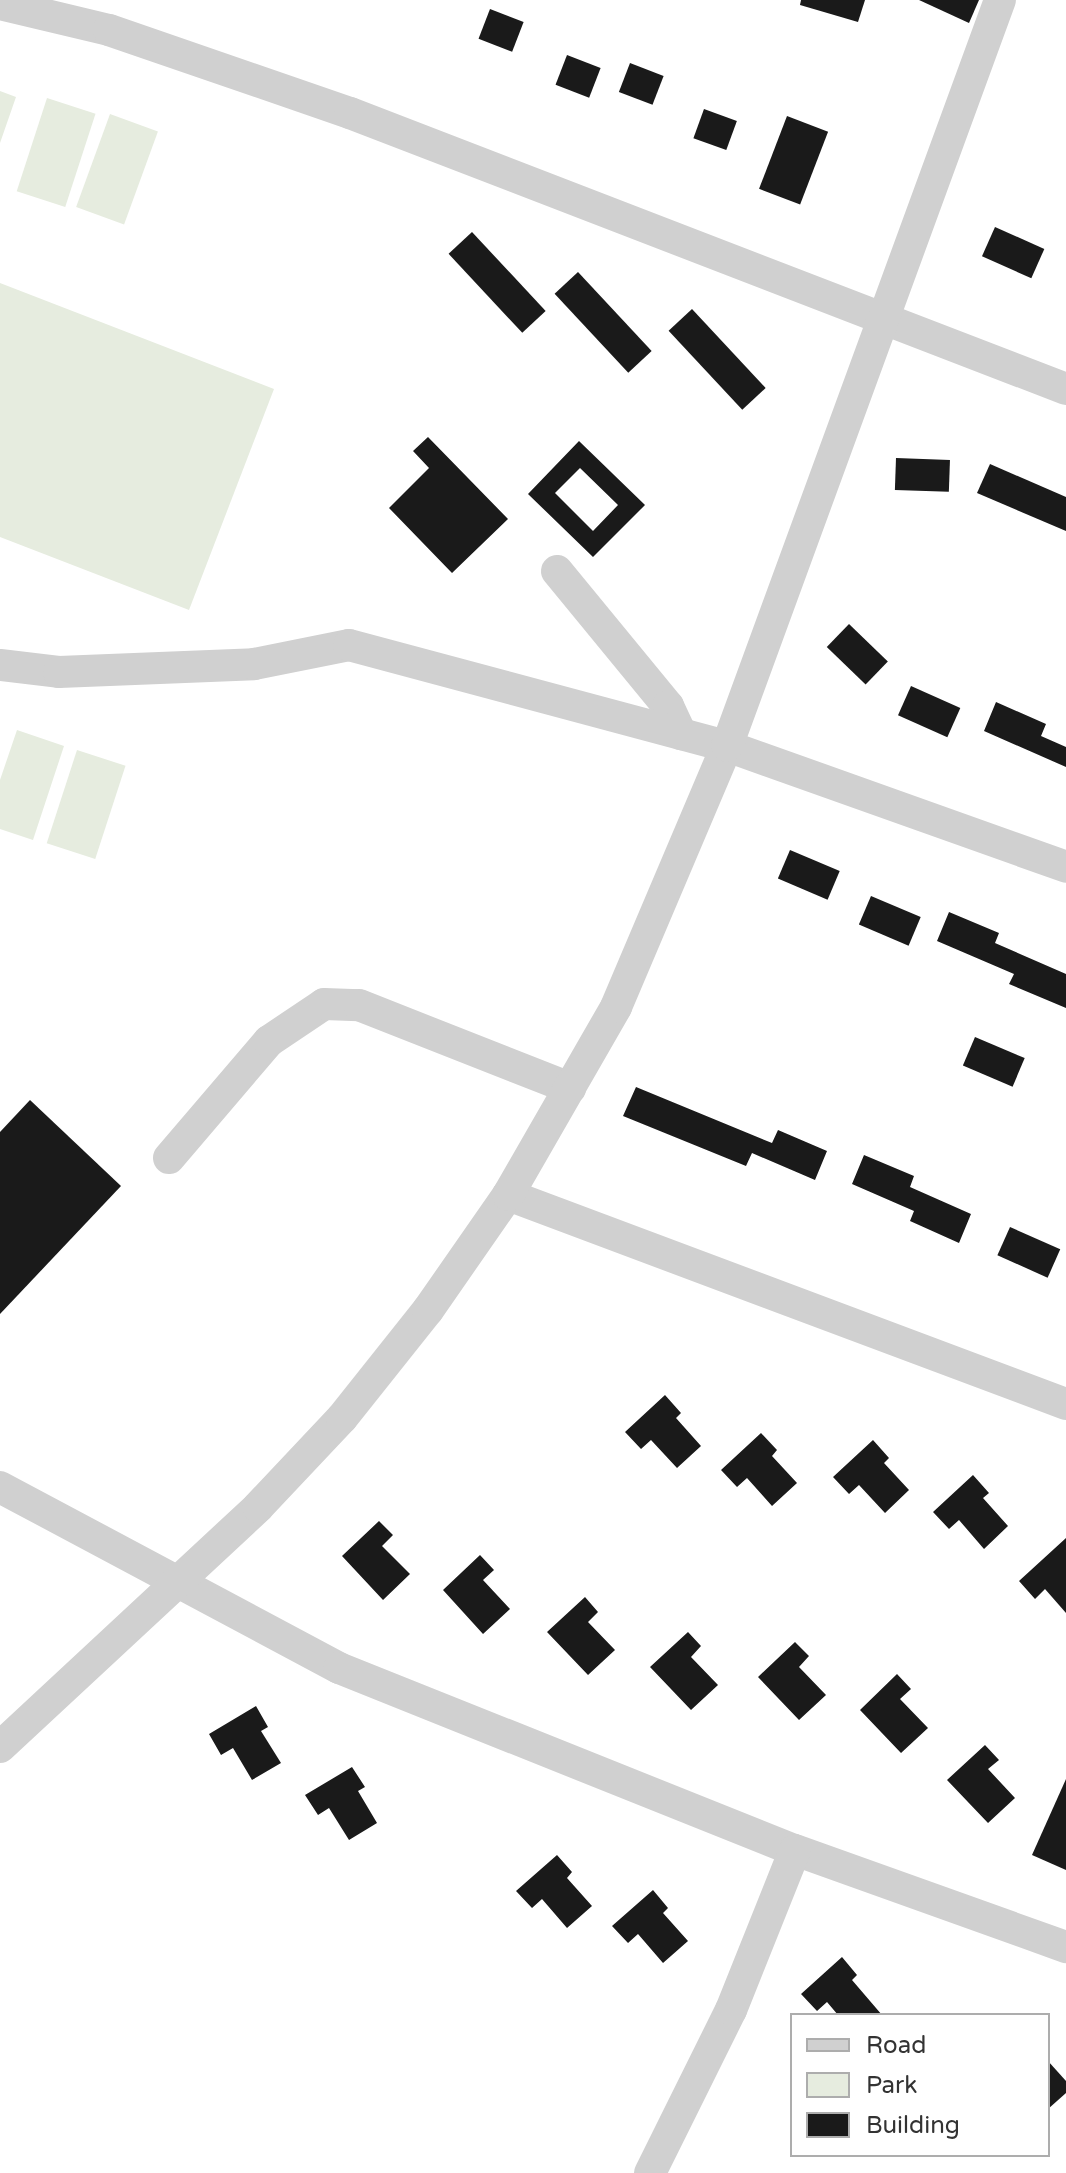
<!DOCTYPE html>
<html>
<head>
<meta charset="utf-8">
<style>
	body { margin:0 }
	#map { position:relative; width:1066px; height:2173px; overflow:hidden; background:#fff; font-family:"Varela Round",sans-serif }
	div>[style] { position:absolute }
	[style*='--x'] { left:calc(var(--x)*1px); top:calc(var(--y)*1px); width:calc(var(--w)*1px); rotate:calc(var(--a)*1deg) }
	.green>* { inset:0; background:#e6ecdf; transform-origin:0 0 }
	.building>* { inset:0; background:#1a1a1a; transform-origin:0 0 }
	.minor>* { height:32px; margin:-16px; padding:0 16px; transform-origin:16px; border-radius:16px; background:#d0d0d0 }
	span { translate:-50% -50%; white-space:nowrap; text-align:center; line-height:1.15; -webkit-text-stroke:8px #fff; paint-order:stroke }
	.legend { position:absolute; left:790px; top:2013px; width:260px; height:144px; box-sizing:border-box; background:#fff; border:2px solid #adadad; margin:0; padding:10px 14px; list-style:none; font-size:24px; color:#333 }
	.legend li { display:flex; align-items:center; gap:16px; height:40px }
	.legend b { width:40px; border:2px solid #adadad }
</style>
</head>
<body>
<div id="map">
	<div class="green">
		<i style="clip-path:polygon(0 91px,16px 97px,0 143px)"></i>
		<i style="left:47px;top:98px;width:51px;height:98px;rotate:18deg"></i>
		<i style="left:110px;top:114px;width:51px;height:99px;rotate:20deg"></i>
		<i style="clip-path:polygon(0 283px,274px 389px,189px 610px,0 537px)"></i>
		<i style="clip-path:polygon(17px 730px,64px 746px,33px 840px,0 829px,0 780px)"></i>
		<i style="left:77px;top:750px;width:51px;height:98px;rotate:18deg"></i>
	</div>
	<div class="building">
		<i style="clip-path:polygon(801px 0,865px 0,858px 22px,800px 5px)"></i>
		<i style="clip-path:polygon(919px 0,979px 0,969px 23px)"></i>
		<i style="left:490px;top:9px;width:36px;height:32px;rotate:21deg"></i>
		<i style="left:567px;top:55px;width:36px;height:32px;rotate:21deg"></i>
		<i style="left:630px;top:63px;width:36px;height:31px;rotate:21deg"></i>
		<i style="left:704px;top:109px;width:35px;height:31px;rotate:20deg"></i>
		<i style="left:787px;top:116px;width:44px;height:78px;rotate:21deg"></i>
		<i style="left:995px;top:227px;width:54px;height:32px;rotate:24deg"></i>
		<i style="left:472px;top:232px;width:108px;height:32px;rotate:47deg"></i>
		<i style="left:578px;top:272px;width:108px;height:32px;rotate:47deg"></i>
		<i style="left:692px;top:309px;width:108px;height:32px;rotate:47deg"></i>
		<i style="clip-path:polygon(428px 437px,508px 519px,452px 573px,389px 508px,429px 468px,413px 451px)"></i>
		<i style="clip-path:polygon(evenodd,579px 441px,645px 505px,593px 557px,528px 494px,579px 441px,580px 468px,618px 505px,593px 531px,555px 493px,580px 468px)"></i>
		<i style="left:896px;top:458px;width:54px;height:32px;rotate:2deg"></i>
		<i style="clip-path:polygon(990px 464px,1066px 497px,1066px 531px,977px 493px)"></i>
		<i style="left:849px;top:624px;width:54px;height:32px;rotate:44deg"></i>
		<i style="left:911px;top:686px;width:54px;height:32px;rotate:24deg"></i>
		<i style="clip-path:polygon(996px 702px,1046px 724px,1041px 736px,1066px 747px,1066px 767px,984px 731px)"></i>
		<i style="left:790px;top:850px;width:54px;height:31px;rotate:23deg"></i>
		<i style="left:871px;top:896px;width:54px;height:31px;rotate:23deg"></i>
		<i style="clip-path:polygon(949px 912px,999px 933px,995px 943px,1066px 974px,1066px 1008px,1009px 984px,1014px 974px,937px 941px)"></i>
		<i style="left:975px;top:1037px;width:54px;height:31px;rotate:23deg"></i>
		<i style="clip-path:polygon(636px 1087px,772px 1143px,778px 1130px,827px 1151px,815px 1180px,752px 1153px,746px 1166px,623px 1116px)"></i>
		<i style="clip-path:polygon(30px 1100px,121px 1186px,0 1314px,0 1132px)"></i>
		<i style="clip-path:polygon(864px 1155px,914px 1176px,910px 1187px,971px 1214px,959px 1243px,910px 1221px,914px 1211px,852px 1184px)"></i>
		<i style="left:1010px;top:1227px;width:55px;height:31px;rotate:24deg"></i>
		<i style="clip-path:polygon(665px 1395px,681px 1413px,676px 1418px,701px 1446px,677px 1468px,651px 1440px,641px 1449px,625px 1432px)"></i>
		<i style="clip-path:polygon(761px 1433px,777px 1450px,772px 1456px,797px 1483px,772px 1506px,747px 1478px,737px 1487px,721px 1470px)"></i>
		<i style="clip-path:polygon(873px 1440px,889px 1458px,884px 1463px,909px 1490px,885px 1513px,859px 1485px,849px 1494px,833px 1477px)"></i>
		<i style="clip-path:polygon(973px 1475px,989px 1493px,983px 1498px,1008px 1526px,984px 1549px,959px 1520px,949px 1529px,933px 1512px)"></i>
		<i style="clip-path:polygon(379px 1521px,393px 1535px,382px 1546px,410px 1574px,383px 1600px,342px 1556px)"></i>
		<i style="clip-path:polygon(1066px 1538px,1066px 1613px,1045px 1589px,1035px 1599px,1019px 1581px)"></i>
		<i style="clip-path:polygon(480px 1555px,494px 1570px,483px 1580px,510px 1609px,483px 1634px,443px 1590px)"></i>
		<i style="clip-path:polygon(585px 1597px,598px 1612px,588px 1622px,615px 1650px,588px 1675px,547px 1632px)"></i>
		<i style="clip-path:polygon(688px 1632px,701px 1646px,691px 1657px,718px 1685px,691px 1710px,650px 1667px)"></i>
		<i style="clip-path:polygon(795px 1642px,809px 1656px,799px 1667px,826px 1695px,799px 1720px,758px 1677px)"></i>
		<i style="clip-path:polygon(897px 1674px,911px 1689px,900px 1699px,928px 1728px,901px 1753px,860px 1710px)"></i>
		<i style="clip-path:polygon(256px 1706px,268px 1727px,261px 1731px,281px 1763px,252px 1780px,233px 1748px,221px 1755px,209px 1734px)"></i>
		<i style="clip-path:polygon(985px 1745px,999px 1760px,988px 1769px,1015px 1798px,988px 1823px,947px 1780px)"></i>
		<i style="clip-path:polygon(352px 1767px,365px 1787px,358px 1791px,377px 1823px,349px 1840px,329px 1808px,318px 1815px,305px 1795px)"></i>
		<i style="clip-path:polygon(1066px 1779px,1066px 1870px,1032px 1855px)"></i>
		<i style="clip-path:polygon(557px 1855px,572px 1872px,567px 1878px,592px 1906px,567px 1928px,542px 1899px,532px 1908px,516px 1891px)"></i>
		<i style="clip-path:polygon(653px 1890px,668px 1908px,663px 1913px,688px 1941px,663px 1963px,638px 1934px,628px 1943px,612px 1926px)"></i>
		<i style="clip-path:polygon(842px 1957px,857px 1975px,852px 1980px,882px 2015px,838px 2015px,827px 2002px,817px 2011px,801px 1994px)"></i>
		<i style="clip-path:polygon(1048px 2061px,1066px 2081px,1066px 2093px,1048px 2109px)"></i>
	</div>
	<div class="minor">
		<i style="--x:0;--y:4;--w:112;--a:13.4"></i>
		<i style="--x:109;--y:30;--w:255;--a:19"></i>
		<i style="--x:350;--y:113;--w:767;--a:21.08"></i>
		<i style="--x:557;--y:571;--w:175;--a:50.6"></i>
		<i style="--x:668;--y:706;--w:31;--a:65"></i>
		<i style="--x:0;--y:665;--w:59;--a:6.8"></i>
		<i style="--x:59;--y:672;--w:195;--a:-2.3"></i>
		<i style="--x:254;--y:664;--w:97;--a:-11.3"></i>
		<i style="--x:349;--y:645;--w:391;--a:15"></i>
		<i style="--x:727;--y:746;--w:360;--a:19.6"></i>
		<i style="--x:169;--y:1158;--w:154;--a:-49.5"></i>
		<i style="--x:269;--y:1041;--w:66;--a:-33.9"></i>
		<i style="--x:324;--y:1004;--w:35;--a:2"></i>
		<i style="--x:359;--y:1005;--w:227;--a:21.5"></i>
		<i style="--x:508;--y:1195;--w:596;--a:20.53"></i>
		<i style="--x:0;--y:1487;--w:384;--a:28.1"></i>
		<i style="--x:339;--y:1668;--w:491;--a:21.8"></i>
		<i style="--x:795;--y:1850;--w:288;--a:19.7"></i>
		<i style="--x:0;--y:1747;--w:352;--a:-42.9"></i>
		<i style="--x:258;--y:1507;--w:122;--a:-46.7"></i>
		<i style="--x:342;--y:1418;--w:138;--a:-51.5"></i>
		<i style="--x:428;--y:1310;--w:140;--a:-55.2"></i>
		<i style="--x:508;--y:1195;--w:217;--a:-60.1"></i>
		<i style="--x:616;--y:1007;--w:284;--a:-67"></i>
		<i style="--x:727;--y:746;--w:794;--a:-69.9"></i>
		<i style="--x:650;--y:2173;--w:182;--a:-63.6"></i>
		<i style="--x:731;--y:2010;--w:172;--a:-68.2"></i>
	</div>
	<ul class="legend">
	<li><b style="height:10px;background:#d0d0d0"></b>Road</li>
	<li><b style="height:22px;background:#e6ecdf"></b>Park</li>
	<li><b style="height:22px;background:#1a1a1a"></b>Building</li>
	</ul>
</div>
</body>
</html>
